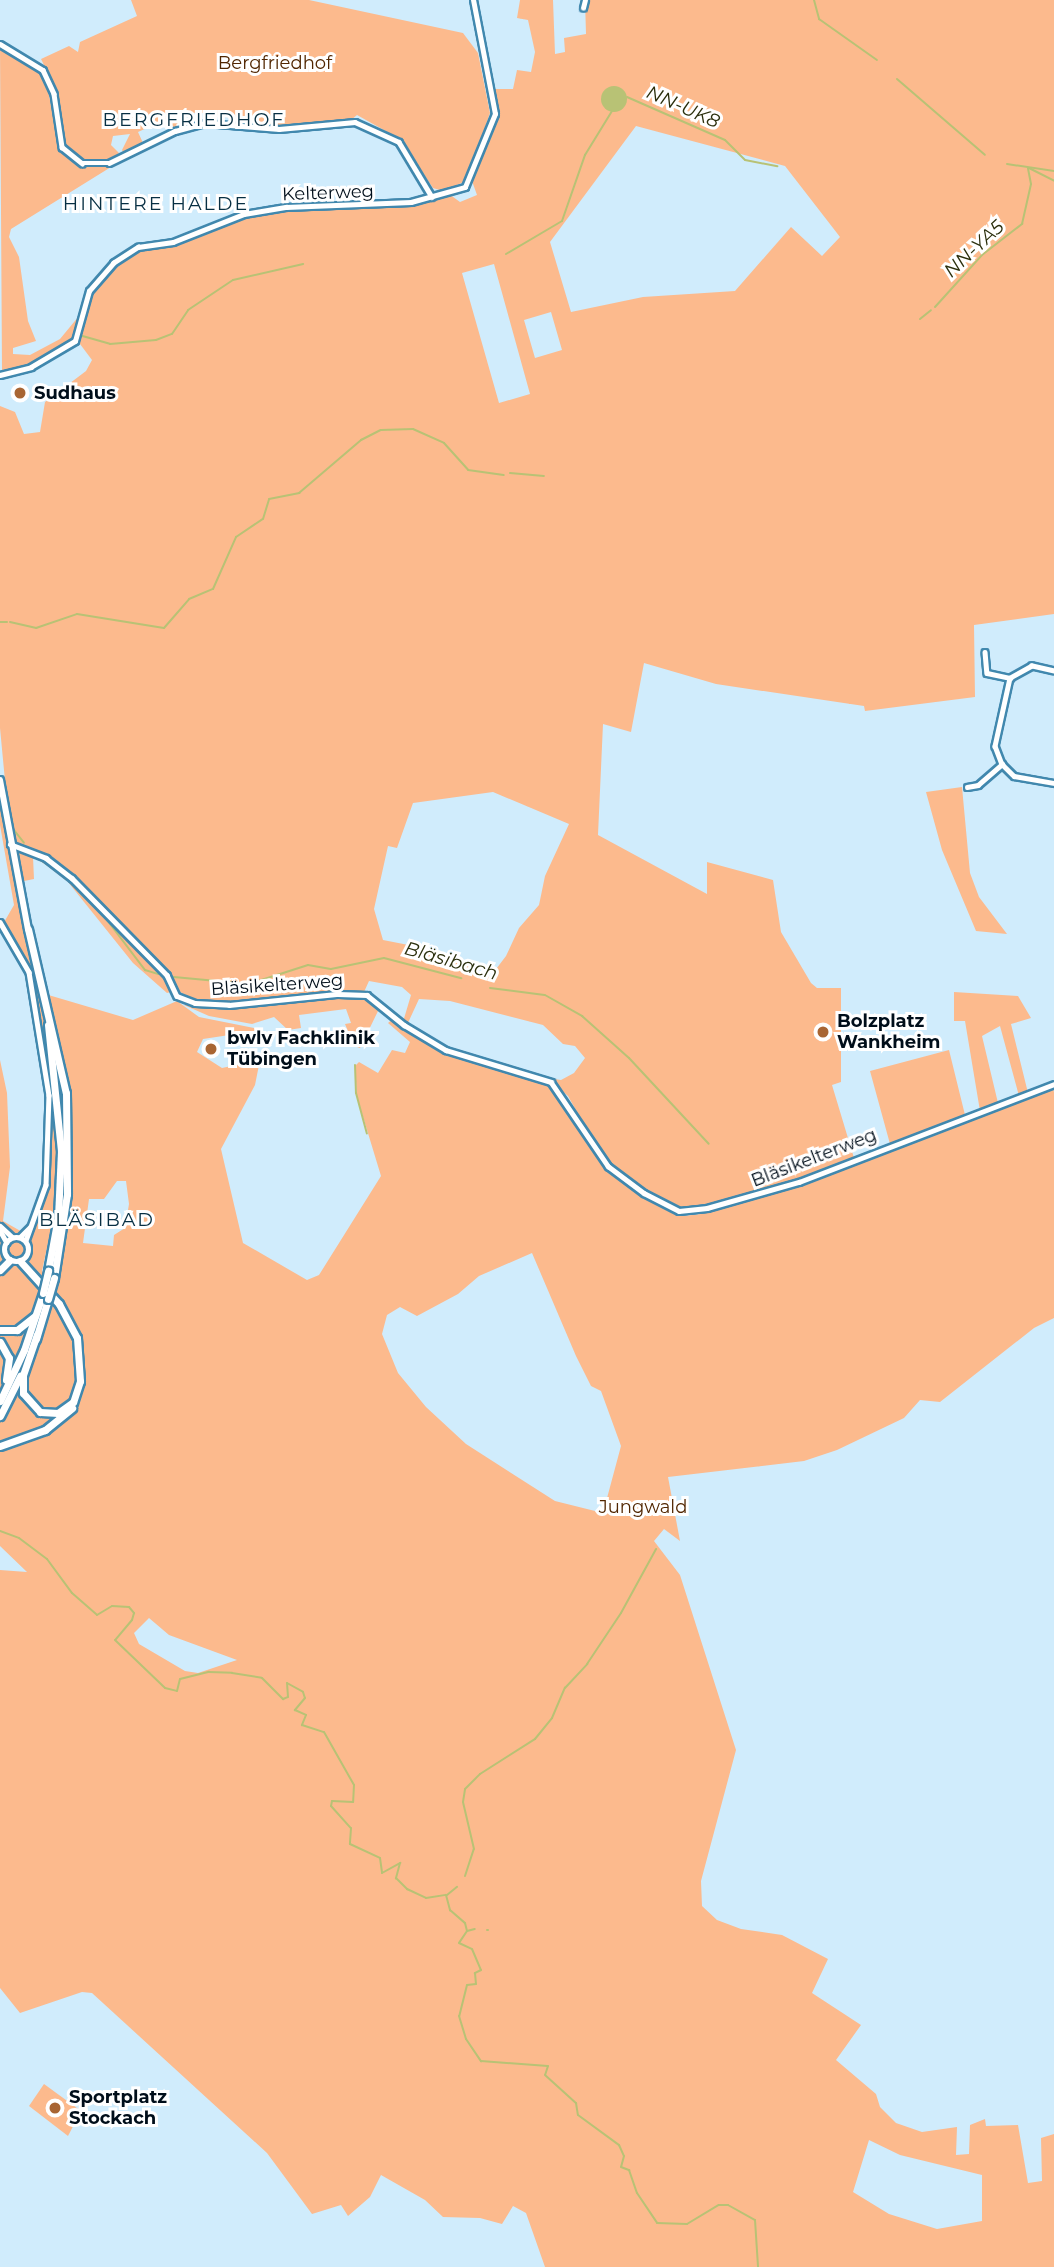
<!DOCTYPE html>
<html>
<head>
<meta charset="utf-8">
<style>
	body { margin:0 }
	#map { position:relative; width:1054px; height:2267px; overflow:hidden; background:#d0ecfc; font-family:Montserrat,sans-serif }
	div>[style] { position:absolute }
	[style*='--x'] { left:calc(var(--x)*1px); top:calc(var(--y)*1px); width:calc(var(--w)*1px); rotate:calc(var(--a)*1deg) }
	.green>* { inset:0; background:#fcba8d }
	.water>* { inset:0; background:#b8c275 }
	.round { border-radius:50% }
	.stream>* { height:2px; margin:-1px; padding:0 1px; transform-origin:1px; border-radius:1px; background:#b8c275 }
	.roads { filter:drop-shadow(2px 0 #4188ae) drop-shadow(-2px 0 #4188ae) drop-shadow(0 2px #4188ae) drop-shadow(0 -2px #4188ae) }
	.minor>* { height:4.5px; margin:-2.25px; padding:0 2.25px; transform-origin:2.25px; border-radius:2.25px; background:#fff }
	.tertiary>* { height:5px; margin:-2.5px; padding:0 2.5px; transform-origin:2.5px; border-radius:2.5px; background:#fff }
	.tertiary>.ring { margin:-2.5px; padding:0; box-sizing:content-box; background:none; border:5px solid #fff; border-radius:50% }
	.primary>* { height:6px; margin:-3px; padding:0 3px; transform-origin:3px; border-radius:3px; background:#fff }
	.trunk>* { height:7px; margin:-3.5px; padding:0 3.5px; transform-origin:3.5px; border-radius:3.5px; background:#fff }
	.bridges { filter:drop-shadow(2px 0 #4188ae) drop-shadow(-2px 0 #4188ae) drop-shadow(0 2px #4188ae) drop-shadow(0 -2px #4188ae) }
	.trunk-bridge>* { height:7px; margin:-3.5px; padding:0 3.5px; transform-origin:3.5px; border-radius:3.5px; background:#fff }
	.dots>* { width:19px; height:19px; translate:-50% -50%; box-sizing:border-box; border:4px solid #fff; border-radius:50% }
	span { translate:-50% -50%; white-space:nowrap; text-align:center; line-height:1.15; -webkit-text-stroke:6px #fff; paint-order:stroke }
	.park-label { font-size:18px; color:#512601 }
	.street-label { font-size:18px; color:#000e1a }
	.poi-label { font-size:18px; color:#000e1a; font-weight:700 }
	.left { translate:0 -50%; text-align:left }
	.water-label { font-size:19px; color:#2b2f0d; font-style:italic }
	.neighbourhood-label { font-size:19px; color:#072f43; letter-spacing:2px }
</style>
</head>
<body>
<div id="map">
	<div class="green">
		<i style="clip-path:polygon(131px 0,309px 0,463px 33px,478px 53px,490px 113px,466px 181px,443px 191px,433px 188px,400px 139px,357px 115px,351px 120px,279px 126px,197px 112px,183px 117px,174px 129px,169px 118px,138px 132px,143px 143px,124px 154px,122px 150px,130px 134px,113px 136px,111px 145px,119px 153px,108px 161px,82px 161px,64px 145px,58px 93px,41px 59px,69px 46px,78px 52px,80px 42px,137px 16px)"></i>
		<i style="clip-path:polygon(evenodd,520px 0,553px 0,555px 54px,565px 52px,564px 38px,586px 34px,585px 0,1054px 0,1054px 614px,974px 625px,975px 697px,865px 711px,864px 706px,716px 684px,644px 663px,631px 732px,603px 724px,598px 835px,707px 894px,707px 862px,773px 880px,781px 932px,811px 983px,817px 988px,841px 988px,841px 1082px,832px 1085px,854px 1158px,890px 1144px,870px 1071px,949px 1050px,965px 1115px,980px 1111px,965px 1021px,954px 1021px,954px 992px,1018px 996px,1031px 1018px,1011px 1024px,1028px 1093px,1052px 1085px,1054px 1092px,1054px 1318px,1034px 1328px,940px 1402px,920px 1400px,904px 1418px,837px 1450px,804px 1461px,668px 1477px,680px 1541px,664px 1529px,654px 1541px,680px 1575px,736px 1750px,701px 1881px,702px 1906px,717px 1920px,741px 1929px,782px 1935px,828px 1959px,812px 1993px,861px 2025px,836px 2060px,876px 2094px,880px 2107px,896px 2123px,922px 2132px,957px 2127px,956px 2155px,969px 2154px,970px 2125px,985px 2119px,986px 2126px,1018px 2125px,1028px 2183px,1042px 2181px,1041px 2138px,1054px 2134px,1054px 2267px,545px 2267px,526px 2213px,513px 2206px,502px 2224px,480px 2218px,443px 2217px,425px 2200px,381px 2175px,370px 2197px,348px 2216px,341px 2205px,312px 2214px,267px 2153px,92px 1993px,82px 1992px,20px 2013px,0 1988px,0 1570px,27px 1572px,0 1546px,0 1060px,7px 1093px,10px 1167px,3px 1221px,24px 1233px,46px 1185px,50px 1132px,29px 972px,3px 924px,14px 905px,0 825px,0 784px,9px 823px,0 728px,0 406px,15px 412px,24px 434px,40px 432px,45px 402px,86px 371px,92px 360px,77px 340px,90px 293px,114px 265px,138px 249px,174px 244px,245px 215px,287px 209px,386px 206px,449px 194px,460px 202px,477px 195px,472px 181px,497px 122px,494px 89px,513px 89px,517px 70px,531px 72px,535px 52px,528px 20px,517px 18px,520px 0,636px 126px,785px 166px,840px 237px,822px 256px,791px 227px,735px 291px,643px 297px,571px 312px,550px 242px,636px 126px,520px 0,494px 264px,530px 394px,499px 403px,462px 273px,494px 264px,520px 0,551px 312px,562px 350px,535px 358px,524px 320px,551px 312px,520px 0,493px 792px,569px 824px,545px 876px,539px 905px,519px 928px,506px 956px,490px 977px,434px 950px,383px 940px,374px 909px,388px 846px,397px 848px,413px 803px,493px 792px,520px 0,11px 852px,19px 882px,34px 879px,33px 857px,45px 864px,68px 882px,133px 963px,167px 993px,177px 990px,194px 1000px,248px 1003px,349px 990px,364px 992px,369px 981px,402px 987px,411px 995px,403px 1022px,407px 1025px,419px 999px,450px 1001px,543px 1025px,563px 1044px,575px 1046px,585px 1058px,574px 1073px,561px 1080px,547px 1078px,568px 1096px,600px 1153px,625px 1176px,672px 1207px,697px 1208px,799px 1182px,701px 1214px,683px 1216px,666px 1210px,597px 1157px,566px 1103px,547px 1082px,445px 1051px,393px 1019px,388px 1023px,410px 1042px,405px 1053px,392px 1050px,378px 1073px,359px 1062px,355px 1066px,357px 1097px,381px 1176px,319px 1275px,307px 1280px,243px 1243px,221px 1149px,255px 1085px,260px 1060px,222px 1068px,197px 1052px,203px 1039px,256px 1031px,254px 1028px,199px 1017px,177px 1001px,133px 1020px,45px 994px,66px 1071px,72px 1135px,69px 1209px,56px 1287px,42px 1271px,52px 1224px,58px 1155px,47px 1027px,11px 852px,520px 0,1000px 1026px,1019px 1096px,998px 1103px,982px 1036px,1000px 1026px,520px 0,117px 1181px,126px 1181px,129px 1204px,125px 1228px,114px 1235px,113px 1246px,83px 1243px,89px 1199px,104px 1199px,117px 1181px,520px 0,532px 1253px,576px 1356px,591px 1386px,601px 1391px,621px 1446px,603px 1513px,555px 1501px,466px 1444px,426px 1407px,398px 1373px,382px 1334px,387px 1315px,400px 1307px,417px 1316px,458px 1294px,479px 1276px,532px 1253px,520px 0,149px 1618px,169px 1635px,237px 1660px,198px 1673px,185px 1671px,139px 1644px,134px 1633px,149px 1618px,520px 0,869px 2140px,900px 2155px,982px 2175px,982px 2221px,937px 2229px,889px 2214px,853px 2192px,869px 2140px)"></i>
		<i style="clip-path:polygon(0 47px,32px 65px,46px 80px,58px 141px,66px 155px,82px 165px,111px 167px,11px 229px,9px 237px,19px 257px,28px 321px,36px 341px,13px 348px,13px 354px,30px 355px,60px 339px,79px 316px,72px 340px,30px 365px,2px 372px)"></i>
		<i style="clip-path:polygon(962px 787px,970px 873px,979px 897px,1007px 934px,976px 931px,942px 850px,926px 792px)"></i>
		<i style="clip-path:polygon(347px 996px,367px 999px,380px 1007px,360px 1048px,354px 1046px,345px 1024px,351px 1023px,346px 1009px,299px 1015px,301px 1028px,288px 1030px,274px 1017px,252px 1024px,209px 1016px,184px 1005px,257px 1007px)"></i>
		<i style="clip-path:polygon(44px 2084px,81px 2111px,68px 2136px,29px 2106px)"></i>
	</div>
	<div class="water">
		<i class="round" style="left:601px;top:86px;width:26px;height:26px"></i>
	</div>
	<div class="stream">
		<i style="--x:814;--y:0;--w:20;--a:75"></i>
		<i style="--x:819;--y:19;--w:71;--a:35.3"></i>
		<i style="--x:897;--y:79;--w:116;--a:40.8"></i>
		<i style="--x:627;--y:97;--w:107;--a:23.7"></i>
		<i style="--x:725;--y:140;--w:28;--a:45"></i>
		<i style="--x:745;--y:160;--w:33;--a:11"></i>
		<i style="--x:1007;--y:164;--w:48;--a:8.5"></i>
		<i style="--x:1029;--y:168;--w:28;--a:27"></i>
		<i style="--x:506;--y:254;--w:65;--a:-30.5"></i>
		<i style="--x:562;--y:221;--w:70;--a:-70.8"></i>
		<i style="--x:585;--y:155;--w:52;--a:-58.5"></i>
		<i style="--x:935;--y:307;--w:70;--a:-47.9"></i>
		<i style="--x:982;--y:255;--w:51;--a:-37.8"></i>
		<i style="--x:1022;--y:224;--w:41;--a:-77.3"></i>
		<i style="--x:1031;--y:184;--w:16;--a:-101"></i>
		<i style="--x:920;--y:319;--w:14;--a:-39"></i>
		<i style="--x:79;--y:335;--w:32;--a:16"></i>
		<i style="--x:110;--y:344;--w:46;--a:-5"></i>
		<i style="--x:156;--y:340;--w:17;--a:-21"></i>
		<i style="--x:172;--y:334;--w:29;--a:-56"></i>
		<i style="--x:188;--y:310;--w:54;--a:-33.7"></i>
		<i style="--x:233;--y:280;--w:72;--a:-12.9"></i>
		<i style="--x:510;--y:473;--w:34;--a:5"></i>
		<i style="--x:0;--y:622;--w:7;--a:0"></i>
		<i style="--x:10;--y:622;--w:27;--a:13"></i>
		<i style="--x:36;--y:628;--w:43;--a:-18.9"></i>
		<i style="--x:77;--y:614;--w:88;--a:9.1"></i>
		<i style="--x:164;--y:628;--w:38;--a:-49"></i>
		<i style="--x:189;--y:599;--w:26;--a:-23"></i>
		<i style="--x:213;--y:589;--w:57;--a:-66.1"></i>
		<i style="--x:236;--y:537;--w:32;--a:-34"></i>
		<i style="--x:263;--y:519;--w:21;--a:-73"></i>
		<i style="--x:269;--y:499;--w:31;--a:-11"></i>
		<i style="--x:299;--y:493;--w:82;--a:-40.5"></i>
		<i style="--x:361;--y:440;--w:22;--a:-27"></i>
		<i style="--x:381;--y:430;--w:32;--a:-2"></i>
		<i style="--x:413;--y:429;--w:34;--a:24"></i>
		<i style="--x:444;--y:443;--w:36;--a:48"></i>
		<i style="--x:468;--y:470;--w:36;--a:8"></i>
		<i style="--x:14;--y:830;--w:16;--a:52"></i>
		<i style="--x:32;--y:854;--w:44;--a:34.8"></i>
		<i style="--x:68;--y:879;--w:57;--a:46.4"></i>
		<i style="--x:107;--y:920;--w:63;--a:52.8"></i>
		<i style="--x:145;--y:970;--w:14;--a:17"></i>
		<i style="--x:174;--y:977;--w:75;--a:5.3"></i>
		<i style="--x:249;--y:984;--w:62;--a:-17.9"></i>
		<i style="--x:308;--y:965;--w:23;--a:10"></i>
		<i style="--x:331;--y:969;--w:54;--a:-11.7"></i>
		<i style="--x:384;--y:958;--w:80;--a:14.6"></i>
		<i style="--x:490;--y:988;--w:55;--a:7.3"></i>
		<i style="--x:545;--y:995;--w:43;--a:29.6"></i>
		<i style="--x:582;--y:1016;--w:63;--a:41.8"></i>
		<i style="--x:629;--y:1058;--w:117;--a:47.1"></i>
		<i style="--x:355;--y:1065;--w:28;--a:88"></i>
		<i style="--x:356;--y:1093;--w:42;--a:75"></i>
		<i style="--x:0;--y:1531;--w:20;--a:20"></i>
		<i style="--x:19;--y:1538;--w:35;--a:37"></i>
		<i style="--x:47;--y:1559;--w:42;--a:53.7"></i>
		<i style="--x:72;--y:1593;--w:33;--a:41"></i>
		<i style="--x:97;--y:1615;--w:17;--a:-31"></i>
		<i style="--x:112;--y:1606;--w:17;--a:3"></i>
		<i style="--x:129;--y:1607;--w:8;--a:50"></i>
		<i style="--x:134;--y:1613;--w:7;--a:106"></i>
		<i style="--x:132;--y:1620;--w:26;--a:130"></i>
		<i style="--x:115;--y:1640;--w:69;--a:43.8"></i>
		<i style="--x:165;--y:1688;--w:12;--a:14"></i>
		<i style="--x:177;--y:1691;--w:12;--a:-76"></i>
		<i style="--x:180;--y:1679;--w:30;--a:-14"></i>
		<i style="--x:209;--y:1672;--w:23;--a:2"></i>
		<i style="--x:232;--y:1673;--w:30;--a:9"></i>
		<i style="--x:262;--y:1678;--w:30;--a:45"></i>
		<i style="--x:283;--y:1699;--w:5;--a:-22"></i>
		<i style="--x:288;--y:1697;--w:14;--a:-94"></i>
		<i style="--x:287;--y:1683;--w:18;--a:29"></i>
		<i style="--x:303;--y:1692;--w:6;--a:72"></i>
		<i style="--x:305;--y:1698;--w:16;--a:130"></i>
		<i style="--x:295;--y:1710;--w:12;--a:24"></i>
		<i style="--x:306;--y:1715;--w:11;--a:112"></i>
		<i style="--x:302;--y:1725;--w:23;--a:18"></i>
		<i style="--x:324;--y:1732;--w:61;--a:60.5"></i>
		<i style="--x:354;--y:1785;--w:17;--a:93"></i>
		<i style="--x:353;--y:1802;--w:21;--a:-177"></i>
		<i style="--x:332;--y:1801;--w:5;--a:101"></i>
		<i style="--x:331;--y:1806;--w:30;--a:48"></i>
		<i style="--x:351;--y:1828;--w:16;--a:94"></i>
		<i style="--x:350;--y:1844;--w:33;--a:25"></i>
		<i style="--x:380;--y:1858;--w:15;--a:82"></i>
		<i style="--x:382;--y:1873;--w:21;--a:-29"></i>
		<i style="--x:400;--y:1863;--w:16;--a:105"></i>
		<i style="--x:396;--y:1878;--w:16;--a:45"></i>
		<i style="--x:407;--y:1889;--w:21;--a:25"></i>
		<i style="--x:426;--y:1898;--w:20;--a:-9"></i>
		<i style="--x:446;--y:1895;--w:16;--a:75"></i>
		<i style="--x:450;--y:1910;--w:20;--a:41"></i>
		<i style="--x:465;--y:1923;--w:8;--a:76"></i>
		<i style="--x:467;--y:1931;--w:14;--a:124"></i>
		<i style="--x:459;--y:1943;--w:14;--a:25"></i>
		<i style="--x:472;--y:1949;--w:23;--a:67"></i>
		<i style="--x:481;--y:1970;--w:7;--a:153"></i>
		<i style="--x:475;--y:1973;--w:11;--a:85"></i>
		<i style="--x:476;--y:1984;--w:9;--a:174"></i>
		<i style="--x:467;--y:1985;--w:32;--a:104"></i>
		<i style="--x:459;--y:2016;--w:24;--a:73"></i>
		<i style="--x:466;--y:2039;--w:27;--a:56"></i>
		<i style="--x:481;--y:2061;--w:67;--a:4.3"></i>
		<i style="--x:548;--y:2066;--w:9;--a:108"></i>
		<i style="--x:545;--y:2075;--w:42;--a:42.1"></i>
		<i style="--x:576;--y:2103;--w:12;--a:81"></i>
		<i style="--x:578;--y:2115;--w:51;--a:36.2"></i>
		<i style="--x:619;--y:2145;--w:12;--a:66"></i>
		<i style="--x:624;--y:2156;--w:11;--a:105"></i>
		<i style="--x:621;--y:2167;--w:9;--a:21"></i>
		<i style="--x:629;--y:2170;--w:24;--a:71"></i>
		<i style="--x:637;--y:2193;--w:36;--a:56"></i>
		<i style="--x:657;--y:2223;--w:30;--a:2"></i>
		<i style="--x:687;--y:2224;--w:37;--a:-31"></i>
		<i style="--x:719;--y:2205;--w:9;--a:0"></i>
		<i style="--x:728;--y:2205;--w:31;--a:29"></i>
		<i style="--x:755;--y:2220;--w:47;--a:86.3"></i>
		<i style="--x:465;--y:1876;--w:28;--a:-72"></i>
		<i style="--x:474;--y:1849;--w:48;--a:-103.2"></i>
		<i style="--x:463;--y:1802;--w:13;--a:-81"></i>
		<i style="--x:465;--y:1789;--w:21;--a:-45"></i>
		<i style="--x:480;--y:1774;--w:65;--a:-32.5"></i>
		<i style="--x:535;--y:1739;--w:27;--a:-51"></i>
		<i style="--x:552;--y:1718;--w:33;--a:-67"></i>
		<i style="--x:565;--y:1688;--w:33;--a:-47"></i>
		<i style="--x:587;--y:1664;--w:61;--a:-56.3"></i>
		<i style="--x:621;--y:1613;--w:73;--a:-61.3"></i>
		<i style="--x:447;--y:1895;--w:13;--a:-39"></i>
		<i style="--x:487;--y:1930;--w:1;--a:0"></i>
		<i style="--x:467;--y:1931;--w:8;--a:-14"></i>
	</div>
	<div class="roads">
		<div class="minor">
			<i style="--x:583;--y:8;--w:8;--a:-76"></i>
			<i style="--x:0;--y:44;--w:50;--a:31.2"></i>
			<i style="--x:43;--y:70;--w:26;--a:65"></i>
			<i style="--x:54;--y:94;--w:54;--a:81.4"></i>
			<i style="--x:62;--y:147;--w:26;--a:39"></i>
			<i style="--x:82;--y:163;--w:27;--a:0"></i>
			<i style="--x:109;--y:163;--w:73;--a:-25.9"></i>
			<i style="--x:175;--y:131;--w:31;--a:-15"></i>
			<i style="--x:205;--y:123;--w:74;--a:4.6"></i>
			<i style="--x:279;--y:129;--w:76;--a:-5.3"></i>
			<i style="--x:355;--y:122;--w:48;--a:24.4"></i>
			<i style="--x:399;--y:142;--w:64;--a:59"></i>
			<i style="--x:0;--y:375;--w:32;--a:-14"></i>
			<i style="--x:31;--y:367;--w:51;--a:-30.6"></i>
			<i style="--x:75;--y:341;--w:52;--a:-74.4"></i>
			<i style="--x:89;--y:291;--w:37;--a:-49"></i>
			<i style="--x:113;--y:263;--w:30;--a:-33"></i>
			<i style="--x:138;--y:247;--w:35;--a:-8"></i>
			<i style="--x:173;--y:242;--w:76;--a:-21.5"></i>
			<i style="--x:244;--y:214;--w:43;--a:-9.5"></i>
			<i style="--x:286;--y:207;--w:125;--a:-2.3"></i>
			<i style="--x:411;--y:202;--w:56;--a:-15.5"></i>
			<i style="--x:465;--y:187;--w:79;--a:-67.7"></i>
			<i style="--x:495;--y:114;--w:116;--a:-100.9"></i>
			<i style="--x:985;--y:652;--w:21;--a:85"></i>
			<i style="--x:987;--y:673;--w:24;--a:12"></i>
			<i style="--x:1054;--y:671;--w:23;--a:-167"></i>
			<i style="--x:1032;--y:666;--w:25;--a:151"></i>
			<i style="--x:1010;--y:678;--w:70;--a:102.4"></i>
			<i style="--x:995;--y:746;--w:19;--a:69"></i>
			<i style="--x:1002;--y:764;--w:17;--a:45"></i>
			<i style="--x:1014;--y:776;--w:41;--a:9.9"></i>
			<i style="--x:967;--y:787;--w:11;--a:-10"></i>
			<i style="--x:978;--y:785;--w:32;--a:-41"></i>
			<i style="--x:10;--y:844;--w:39;--a:21"></i>
			<i style="--x:46;--y:858;--w:33;--a:38"></i>
			<i style="--x:72;--y:878;--w:136;--a:45.6"></i>
			<i style="--x:167;--y:975;--w:23;--a:65"></i>
			<i style="--x:177;--y:996;--w:19;--a:21"></i>
			<i style="--x:195;--y:1003;--w:34;--a:3"></i>
			<i style="--x:229;--y:1005;--w:110;--a:-5.8"></i>
			<i style="--x:338;--y:994;--w:29;--a:2"></i>
			<i style="--x:367;--y:995;--w:48;--a:39"></i>
			<i style="--x:404;--y:1025;--w:49;--a:30.8"></i>
			<i style="--x:446;--y:1050;--w:110;--a:16.9"></i>
			<i style="--x:551;--y:1082;--w:102;--a:55.8"></i>
			<i style="--x:608;--y:1166;--w:45;--a:36.9"></i>
			<i style="--x:644;--y:1193;--w:39;--a:27"></i>
			<i style="--x:679;--y:1211;--w:28;--a:-6"></i>
			<i style="--x:707;--y:1208;--w:96;--a:-15.8"></i>
			<i style="--x:799;--y:1182;--w:273;--a:-21"></i>
			<i style="--x:0;--y:922;--w:58;--a:59.9"></i>
			<i style="--x:29;--y:972;--w:125;--a:80.8"></i>
			<i style="--x:49;--y:1095;--w:90;--a:91.9"></i>
			<i style="--x:46;--y:1185;--w:59;--a:109.7"></i>
			<i style="--x:20;--y:1237;--w:14;--a:-45"></i>
		</div>
		<div class="tertiary">
			<i style="--x:0;--y:1226;--w:16;--a:43"></i>
			<i style="--x:0;--y:1231;--w:13;--a:61"></i>
			<i class="ring" style="left:4px;top:1237px;width:19px;height:19px"></i>
		</div>
		<div class="primary">
			<i style="--x:0;--y:780;--w:152;--a:79.4"></i>
		</div>
		<div class="trunk">
			<i style="--x:28;--y:929;--w:168;--a:77"></i>
			<i style="--x:66;--y:1093;--w:101;--a:89.4"></i>
			<i style="--x:67;--y:1194;--w:85;--a:98.8"></i>
			<i style="--x:48;--y:1025;--w:127;--a:84.1"></i>
			<i style="--x:61;--y:1151;--w:66;--a:92.6"></i>
			<i style="--x:58;--y:1217;--w:55;--a:100.5"></i>
			<i style="--x:20;--y:1261;--w:58;--a:47.8"></i>
			<i style="--x:59;--y:1304;--w:38;--a:62"></i>
			<i style="--x:77;--y:1338;--w:43;--a:86"></i>
			<i style="--x:80;--y:1381;--w:22;--a:108"></i>
			<i style="--x:73;--y:1402;--w:19;--a:144"></i>
			<i style="--x:58;--y:1413;--w:18;--a:-177"></i>
			<i style="--x:40;--y:1412;--w:25;--a:-132"></i>
			<i style="--x:23;--y:1393;--w:18;--a:-90"></i>
			<i style="--x:23;--y:1375;--w:43;--a:-71.1"></i>
			<i style="--x:0;--y:1270;--w:14;--a:-45"></i>
			<i style="--x:0;--y:1330;--w:17;--a:0"></i>
			<i style="--x:17;--y:1330;--w:23;--a:-38"></i>
			<i style="--x:36;--y:1339;--w:42;--a:-73.3"></i>
			<i style="--x:0;--y:1342;--w:18;--a:61"></i>
			<i style="--x:9;--y:1358;--w:22;--a:98"></i>
			<i style="--x:0;--y:1401;--w:56;--a:-64.8"></i>
			<i style="--x:24;--y:1350;--w:60;--a:-71.6"></i>
			<i style="--x:0;--y:1416;--w:45;--a:-63.4"></i>
			<i style="--x:0;--y:1446;--w:48;--a:-19.6"></i>
			<i style="--x:45;--y:1430;--w:35;--a:-39"></i>
		</div>
	</div>
	<div class="bridges">
		<div class="trunk-bridge">
			<i style="--x:43;--y:1293;--w:23;--a:-77"></i>
			<i style="--x:48;--y:1299;--w:22;--a:-74"></i>
		</div>
	</div>
	<div class="dots">
		<i style="left:20px;top:393px;background:#a86533"></i>
		<i style="left:823px;top:1032px;background:#a86533"></i>
		<i style="left:211px;top:1049px;background:#a86533"></i>
		<i style="left:55px;top:2108px;background:#a86533"></i>
	</div>
	<div class="park-label">
		<span style="left:275px;top:63px">Bergfriedhof</span>
		<span style="left:643px;top:1507px">Jungwald</span>
	</div>
	<div class="street-label">
		<span style="left:328px;top:193px;rotate:-2deg">Kelterweg</span>
		<span style="left:277px;top:985px;rotate:-4deg">Bläsikelterweg</span>
		<span style="left:814px;top:1158px;rotate:-21deg">Bläsikelterweg</span>
	</div>
	<div class="poi-label">
		<span class="left" style="left:34px;top:393px">Sudhaus</span>
		<span class="left" style="left:837px;top:1032px">Bolzplatz<br>Wankheim</span>
		<span class="left" style="left:227px;top:1049px">bwlv Fachklinik<br>Tübingen</span>
		<span class="left" style="left:69px;top:2108px">Sportplatz<br>Stockach</span>
	</div>
	<div class="water-label">
		<span style="left:683px;top:107px;rotate:24deg">NN-UK8</span>
		<span style="left:974px;top:249px;rotate:-43deg">NN-YA5</span>
		<span style="left:451px;top:961px;rotate:16deg">Bläsibach</span>
	</div>
	<div class="neighbourhood-label">
		<span style="left:194px;top:120px">BERGFRIEDHOF</span>
		<span style="left:156px;top:204px">HINTERE HALDE</span>
		<span style="left:97px;top:1220px">BLÄSIBAD</span>
	</div>
</div>
</body>
</html>
